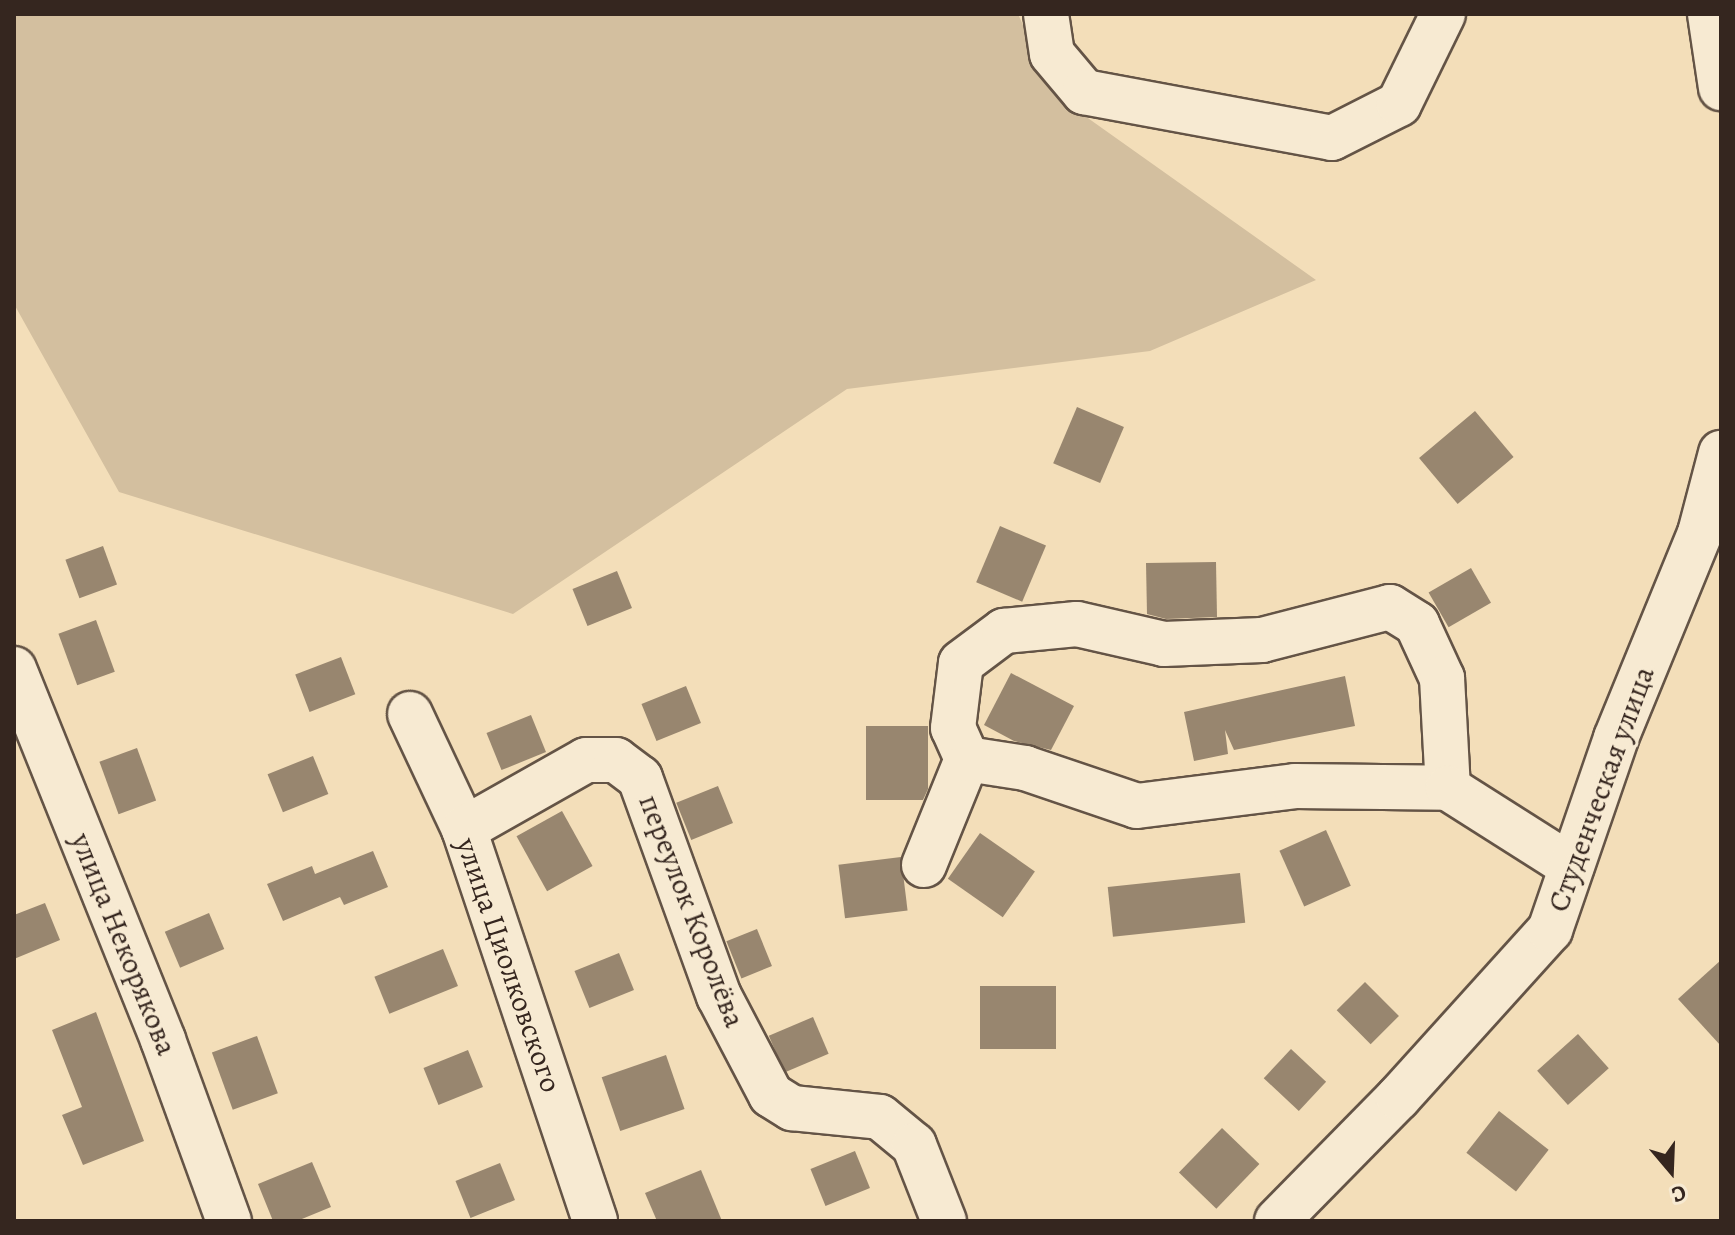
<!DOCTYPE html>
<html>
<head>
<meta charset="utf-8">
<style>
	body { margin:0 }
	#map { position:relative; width:1735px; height:1235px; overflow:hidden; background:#f3deb9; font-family:Alegreya,serif }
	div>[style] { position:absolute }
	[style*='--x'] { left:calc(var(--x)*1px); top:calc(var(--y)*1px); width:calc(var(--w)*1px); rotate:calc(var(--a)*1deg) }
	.green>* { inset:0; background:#d3bf9f }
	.building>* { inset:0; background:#98866f; transform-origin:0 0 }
	.roads { filter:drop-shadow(2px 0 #645446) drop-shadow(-2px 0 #645446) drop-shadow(0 2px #645446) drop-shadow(0 -2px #645446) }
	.minor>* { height:44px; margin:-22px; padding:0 22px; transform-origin:22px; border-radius:22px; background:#f7ead2 }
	span { translate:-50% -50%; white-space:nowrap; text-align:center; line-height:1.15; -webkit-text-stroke:6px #f7ead2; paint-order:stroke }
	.street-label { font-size:30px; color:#35261f }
	.frame { position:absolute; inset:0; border:16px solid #35261f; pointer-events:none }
	.north { position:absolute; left:1631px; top:1131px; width:80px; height:80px; -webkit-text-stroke:6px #f7ead2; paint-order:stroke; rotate:161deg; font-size:22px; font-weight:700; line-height:32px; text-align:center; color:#35261f }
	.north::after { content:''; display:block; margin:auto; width:28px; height:36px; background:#35261f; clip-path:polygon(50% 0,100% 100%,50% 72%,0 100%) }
</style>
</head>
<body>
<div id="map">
	<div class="green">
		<i style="clip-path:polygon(14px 14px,1018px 14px,1054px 94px,1316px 280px,1150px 351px,847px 389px,513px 614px,119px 492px,14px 304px)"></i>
	</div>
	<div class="building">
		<i style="left:1077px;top:407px;width:51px;height:61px;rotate:23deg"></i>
		<i style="left:1475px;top:411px;width:60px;height:73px;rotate:50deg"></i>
		<i style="left:1000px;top:526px;width:50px;height:61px;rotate:23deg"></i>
		<i style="left:103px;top:546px;width:41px;height:40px;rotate:70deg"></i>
		<i style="clip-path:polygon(1216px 562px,1217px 617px,1166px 619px,1147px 614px,1146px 563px)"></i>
		<i style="left:1471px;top:568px;width:40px;height:49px;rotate:60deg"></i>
		<i style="left:617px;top:571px;width:40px;height:48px;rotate:68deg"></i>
		<i style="left:96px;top:620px;width:55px;height:40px;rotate:70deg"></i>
		<i style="left:341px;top:657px;width:40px;height:49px;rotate:69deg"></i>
		<i style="clip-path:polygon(1011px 673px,1074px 706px,1051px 750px,1014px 741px,984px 725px)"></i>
		<i style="clip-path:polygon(1345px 676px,1355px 726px,1234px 750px,1225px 730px,1228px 754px,1194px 761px,1184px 712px)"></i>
		<i style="left:686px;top:686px;width:40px;height:48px;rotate:68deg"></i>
		<i style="left:531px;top:715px;width:40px;height:48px;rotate:68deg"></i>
		<i style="clip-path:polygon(866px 726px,928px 726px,928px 789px,923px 800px,866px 800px)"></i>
		<i style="left:137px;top:748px;width:56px;height:40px;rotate:70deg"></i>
		<i style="left:313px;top:756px;width:41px;height:49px;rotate:68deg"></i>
		<i style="left:718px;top:786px;width:40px;height:45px;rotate:68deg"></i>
		<i style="left:562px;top:811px;width:63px;height:52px;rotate:61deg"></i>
		<i style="left:1326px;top:830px;width:61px;height:51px;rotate:66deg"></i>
		<i style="left:980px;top:833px;width:67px;height:56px;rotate:35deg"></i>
		<i style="clip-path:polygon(373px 851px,388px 887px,344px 905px,340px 897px,283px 921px,267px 884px,312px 866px,315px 874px)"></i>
		<i style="left:901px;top:857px;width:54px;height:63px;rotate:83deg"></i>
		<i style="left:1240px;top:873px;width:50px;height:133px;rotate:84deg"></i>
		<i style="clip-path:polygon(45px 903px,60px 940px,14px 959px,14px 915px)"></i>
		<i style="left:209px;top:913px;width:39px;height:48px;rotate:67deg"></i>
		<i style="left:757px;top:929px;width:40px;height:33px;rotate:68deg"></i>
		<i style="left:443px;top:949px;width:40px;height:74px;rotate:68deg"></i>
		<i style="left:619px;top:953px;width:40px;height:48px;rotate:68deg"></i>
		<i style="clip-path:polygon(1721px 960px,1721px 1046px,1678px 999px)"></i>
		<i style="left:1365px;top:982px;width:48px;height:40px;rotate:45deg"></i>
		<i style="left:980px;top:986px;width:76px;height:63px"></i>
		<i style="clip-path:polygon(96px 1012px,144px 1141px,83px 1165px,62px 1115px,82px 1107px,52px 1030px)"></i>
		<i style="left:813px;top:1017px;width:40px;height:48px;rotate:67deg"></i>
		<i style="left:1578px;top:1034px;width:46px;height:55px;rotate:48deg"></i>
		<i style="left:257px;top:1036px;width:61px;height:48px;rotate:70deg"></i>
		<i style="left:1291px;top:1049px;width:48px;height:40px;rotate:43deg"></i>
		<i style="left:468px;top:1050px;width:40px;height:48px;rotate:68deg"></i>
		<i style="left:666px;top:1055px;width:57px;height:68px;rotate:71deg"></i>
		<i style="left:1499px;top:1111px;width:63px;height:53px;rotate:38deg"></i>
		<i style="left:1222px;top:1128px;width:52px;height:62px;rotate:44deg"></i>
		<i style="left:855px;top:1151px;width:40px;height:48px;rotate:68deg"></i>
		<i style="clip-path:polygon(312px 1162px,331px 1207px,297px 1221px,273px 1221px,258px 1184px)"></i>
		<i style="left:500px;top:1163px;width:40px;height:48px;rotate:68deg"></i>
		<i style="clip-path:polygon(701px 1170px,722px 1221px,657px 1221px,645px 1193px)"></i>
	</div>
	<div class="roads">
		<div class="minor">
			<i style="--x:1046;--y:14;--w:40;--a:81.5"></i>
			<i style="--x:1052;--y:54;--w:50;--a:49.9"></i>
			<i style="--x:1084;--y:92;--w:252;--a:10.5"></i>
			<i style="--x:1332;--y:138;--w:75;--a:-26.9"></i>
			<i style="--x:1399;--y:104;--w:100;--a:-63.9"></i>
			<i style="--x:1710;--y:14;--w:75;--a:81.5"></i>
			<i style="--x:14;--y:669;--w:400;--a:68.1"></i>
			<i style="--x:163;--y:1040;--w:193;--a:70"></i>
			<i style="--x:410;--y:714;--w:127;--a:64.8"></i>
			<i style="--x:464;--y:829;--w:413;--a:71.5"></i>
			<i style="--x:967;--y:759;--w:59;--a:8.8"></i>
			<i style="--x:1025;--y:768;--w:118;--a:18.7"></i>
			<i style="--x:1137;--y:806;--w:159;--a:-7.2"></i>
			<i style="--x:1295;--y:786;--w:153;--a:0.7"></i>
			<i style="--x:464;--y:829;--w:140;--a:-29.5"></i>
			<i style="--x:586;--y:760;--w:30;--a:0"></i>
			<i style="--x:616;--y:760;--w:30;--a:37"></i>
			<i style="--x:640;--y:778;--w:232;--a:70.1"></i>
			<i style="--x:719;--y:996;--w:112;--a:62.3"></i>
			<i style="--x:771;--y:1095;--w:25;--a:32"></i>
			<i style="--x:792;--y:1108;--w:88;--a:5.8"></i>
			<i style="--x:880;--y:1117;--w:44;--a:39.5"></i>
			<i style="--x:914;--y:1145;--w:82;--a:68.5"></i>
			<i style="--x:924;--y:865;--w:114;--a:-67.9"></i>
			<i style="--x:967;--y:759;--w:34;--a:-114"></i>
			<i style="--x:953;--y:728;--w:65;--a:-83"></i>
			<i style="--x:961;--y:663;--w:54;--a:-36.7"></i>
			<i style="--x:1004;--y:631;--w:73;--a:-5.5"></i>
			<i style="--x:1077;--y:624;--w:89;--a:12.9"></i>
			<i style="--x:1164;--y:644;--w:98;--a:-2.3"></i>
			<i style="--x:1262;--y:640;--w:132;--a:-14.5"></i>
			<i style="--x:1390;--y:607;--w:32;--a:32"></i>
			<i style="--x:1417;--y:624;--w:60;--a:65.2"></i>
			<i style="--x:1442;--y:678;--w:110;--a:86.9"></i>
			<i style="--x:1448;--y:788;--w:146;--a:32.4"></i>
			<i style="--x:1277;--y:1221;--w:173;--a:-45.5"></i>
			<i style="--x:1398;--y:1098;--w:227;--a:-47.9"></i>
			<i style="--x:1550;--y:930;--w:203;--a:-71"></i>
			<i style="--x:1616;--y:738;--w:222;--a:-67.7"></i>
			<i style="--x:1700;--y:533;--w:83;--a:-75.3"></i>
		</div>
	</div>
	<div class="street-label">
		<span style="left:1601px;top:789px;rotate:-70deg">Студенческая улица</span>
		<span style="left:692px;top:911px;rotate:69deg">переулок Королёва</span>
		<span style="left:124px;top:944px;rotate:68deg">улица Некорякова</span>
		<span style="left:509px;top:965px;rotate:71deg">улица Циолковского</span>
	</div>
	<div class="frame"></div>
	<div class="north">С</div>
</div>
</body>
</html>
